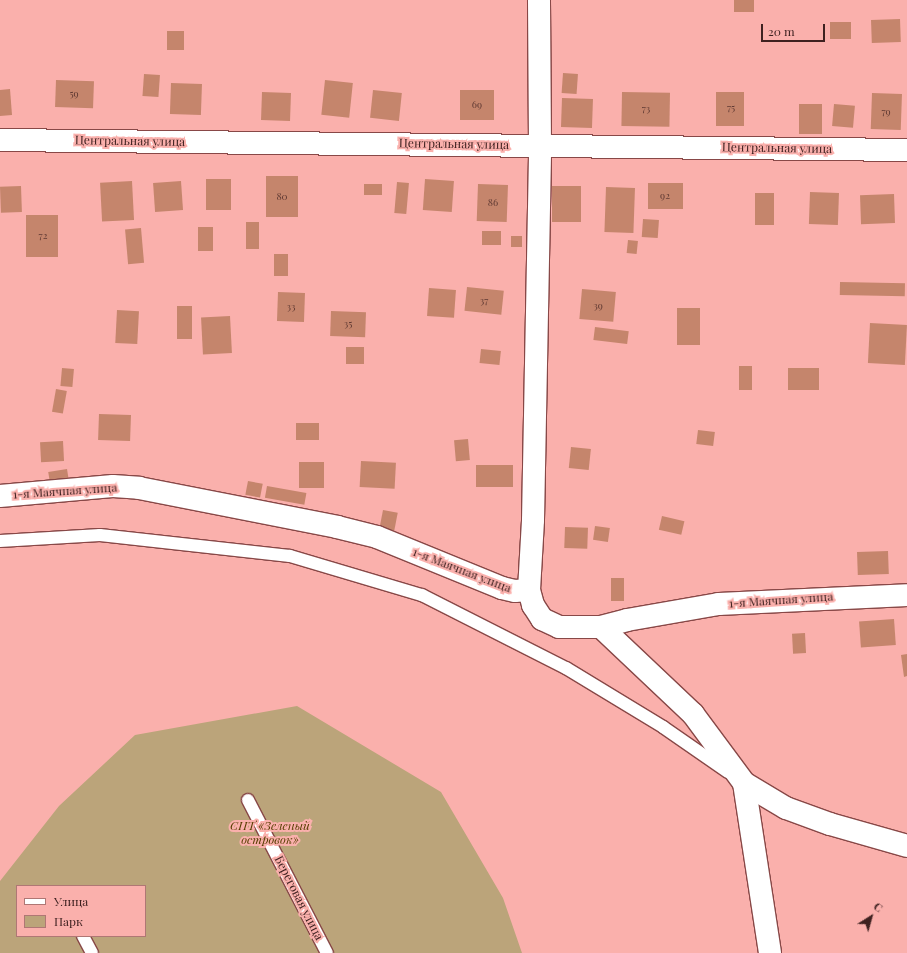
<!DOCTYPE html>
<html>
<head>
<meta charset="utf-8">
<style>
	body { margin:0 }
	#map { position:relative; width:907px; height:953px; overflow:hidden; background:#fab0ac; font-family:"Playfair Display",serif }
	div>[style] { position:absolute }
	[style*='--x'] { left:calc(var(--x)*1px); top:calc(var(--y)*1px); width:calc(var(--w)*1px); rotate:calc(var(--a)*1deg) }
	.green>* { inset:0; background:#bba47a }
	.building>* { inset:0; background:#c5856c; transform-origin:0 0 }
	.roads { filter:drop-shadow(1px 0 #884847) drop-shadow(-1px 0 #884847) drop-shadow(0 1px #884847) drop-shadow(0 -1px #884847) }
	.service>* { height:12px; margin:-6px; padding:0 6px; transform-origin:6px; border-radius:6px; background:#fff }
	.minor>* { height:22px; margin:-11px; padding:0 11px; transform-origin:11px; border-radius:11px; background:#fff }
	span { translate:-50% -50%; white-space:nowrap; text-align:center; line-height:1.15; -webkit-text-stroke:4px #fab0ac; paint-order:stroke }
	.number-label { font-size:10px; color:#603a33 }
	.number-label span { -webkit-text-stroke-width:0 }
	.street-label { font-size:12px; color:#3e2120 }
	.park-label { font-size:12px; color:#563d00; font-style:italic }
	.legend { position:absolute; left:16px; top:885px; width:130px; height:52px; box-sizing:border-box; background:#fab0ac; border:1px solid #af7774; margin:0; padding:5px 7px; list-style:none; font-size:12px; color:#3e2120 }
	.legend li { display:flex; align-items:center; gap:8px; height:20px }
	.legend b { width:20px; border:1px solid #af7774 }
	.north { position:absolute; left:851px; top:897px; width:40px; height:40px; -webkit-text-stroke:3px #fab0ac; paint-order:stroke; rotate:37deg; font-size:11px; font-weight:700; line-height:16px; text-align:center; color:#3e2120 }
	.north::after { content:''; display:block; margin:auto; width:14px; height:18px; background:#3e2120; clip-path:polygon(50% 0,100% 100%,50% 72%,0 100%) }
	.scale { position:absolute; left:761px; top:24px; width:64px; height:18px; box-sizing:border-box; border:2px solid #3e2120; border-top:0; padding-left:5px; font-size:12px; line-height:14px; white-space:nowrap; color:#3e2120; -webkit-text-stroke:3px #fab0ac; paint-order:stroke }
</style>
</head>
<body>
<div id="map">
	<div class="green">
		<i style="clip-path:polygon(evenodd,297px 706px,441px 792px,503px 898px,522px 953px,0 953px,0 881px,59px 806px,135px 735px,297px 706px,17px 886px,145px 886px,145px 936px,17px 936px,17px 886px)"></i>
	</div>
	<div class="building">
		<i style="left:734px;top:0;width:20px;height:12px"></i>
		<i style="left:900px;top:19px;width:23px;height:29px;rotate:88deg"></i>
		<i style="left:830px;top:22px;width:21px;height:17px"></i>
		<i style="left:167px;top:31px;width:17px;height:19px"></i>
		<i style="left:563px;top:73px;width:15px;height:20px;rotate:4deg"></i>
		<i style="left:144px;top:74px;width:16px;height:22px;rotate:4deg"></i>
		<i style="left:56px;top:80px;width:38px;height:27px;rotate:2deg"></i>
		<i style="left:325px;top:80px;width:28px;height:35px;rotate:6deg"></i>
		<i style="left:171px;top:83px;width:31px;height:31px;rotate:2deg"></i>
		<i style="clip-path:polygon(10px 89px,12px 115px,0 116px,0 90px)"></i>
		<i style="left:373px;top:90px;width:29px;height:28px;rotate:6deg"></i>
		<i style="left:460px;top:90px;width:34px;height:30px"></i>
		<i style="left:262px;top:92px;width:29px;height:28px;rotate:2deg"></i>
		<i style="left:622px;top:92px;width:48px;height:34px;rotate:1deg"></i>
		<i style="left:716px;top:92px;width:28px;height:34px"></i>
		<i style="left:872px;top:93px;width:30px;height:36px;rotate:2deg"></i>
		<i style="left:562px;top:98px;width:31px;height:29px;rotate:2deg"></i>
		<i style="left:799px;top:104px;width:23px;height:30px"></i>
		<i style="left:834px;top:104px;width:21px;height:22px;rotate:5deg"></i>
		<i style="left:298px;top:176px;width:41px;height:32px;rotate:90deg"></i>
		<i style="left:206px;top:179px;width:25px;height:31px"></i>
		<i style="left:425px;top:179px;width:29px;height:31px;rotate:4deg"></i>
		<i style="left:132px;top:181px;width:39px;height:32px;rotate:87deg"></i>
		<i style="left:181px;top:181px;width:29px;height:28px;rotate:86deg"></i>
		<i style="left:397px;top:182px;width:12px;height:31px;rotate:5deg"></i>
		<i style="left:648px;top:183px;width:35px;height:26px"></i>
		<i style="left:364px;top:184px;width:18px;height:11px"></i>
		<i style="left:478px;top:184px;width:30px;height:37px;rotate:2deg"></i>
		<i style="left:21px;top:186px;width:26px;height:21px;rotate:88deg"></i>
		<i style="left:552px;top:186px;width:29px;height:36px"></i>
		<i style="left:606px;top:187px;width:29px;height:45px;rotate:2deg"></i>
		<i style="left:810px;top:192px;width:29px;height:32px;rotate:2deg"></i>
		<i style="left:755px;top:193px;width:19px;height:32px"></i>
		<i style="left:894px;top:194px;width:29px;height:34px;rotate:88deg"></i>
		<i style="left:26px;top:215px;width:32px;height:42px"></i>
		<i style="left:643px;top:219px;width:16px;height:18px;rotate:4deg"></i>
		<i style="left:246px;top:222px;width:13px;height:27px"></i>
		<i style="left:198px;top:227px;width:15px;height:24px"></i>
		<i style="left:141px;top:228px;width:35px;height:16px;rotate:85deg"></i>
		<i style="left:482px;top:231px;width:19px;height:14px"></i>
		<i style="left:511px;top:236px;width:11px;height:11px"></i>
		<i style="left:628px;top:240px;width:10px;height:13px;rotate:6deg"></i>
		<i style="left:274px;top:254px;width:14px;height:22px"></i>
		<i style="left:840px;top:282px;width:65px;height:13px;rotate:1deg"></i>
		<i style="left:467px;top:287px;width:37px;height:24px;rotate:6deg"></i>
		<i style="left:429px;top:288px;width:27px;height:28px;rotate:4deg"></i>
		<i style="left:582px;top:289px;width:34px;height:30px;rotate:5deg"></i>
		<i style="left:278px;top:292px;width:27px;height:29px;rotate:2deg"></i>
		<i style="left:177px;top:306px;width:15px;height:33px"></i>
		<i style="left:677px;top:308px;width:23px;height:37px"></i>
		<i style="left:117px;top:310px;width:22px;height:33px;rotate:3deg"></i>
		<i style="left:331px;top:311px;width:35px;height:25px;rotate:2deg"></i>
		<i style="left:230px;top:316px;width:37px;height:29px;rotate:87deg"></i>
		<i style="left:870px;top:323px;width:37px;height:40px;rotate:3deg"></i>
		<i style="left:595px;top:327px;width:34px;height:13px;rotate:7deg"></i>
		<i style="left:346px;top:347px;width:18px;height:17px"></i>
		<i style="left:481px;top:349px;width:20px;height:14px;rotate:6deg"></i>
		<i style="left:739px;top:366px;width:13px;height:24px"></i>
		<i style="left:62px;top:368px;width:12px;height:18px;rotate:5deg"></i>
		<i style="left:788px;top:368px;width:31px;height:22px"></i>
		<i style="left:56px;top:389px;width:11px;height:23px;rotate:10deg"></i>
		<i style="left:99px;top:414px;width:32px;height:26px;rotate:2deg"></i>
		<i style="left:296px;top:423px;width:23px;height:17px"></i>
		<i style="left:698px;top:430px;width:17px;height:14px;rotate:7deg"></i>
		<i style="left:468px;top:439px;width:21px;height:14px;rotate:85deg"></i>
		<i style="left:63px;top:441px;width:20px;height:23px;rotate:87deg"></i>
		<i style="left:571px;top:447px;width:20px;height:21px;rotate:6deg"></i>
		<i style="left:361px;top:461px;width:35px;height:26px;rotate:3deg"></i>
		<i style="left:299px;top:462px;width:25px;height:26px"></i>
		<i style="left:476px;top:465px;width:37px;height:22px"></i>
		<i style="left:67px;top:469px;width:13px;height:19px;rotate:81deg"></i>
		<i style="left:248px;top:481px;width:15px;height:14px;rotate:11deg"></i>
		<i style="left:267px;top:486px;width:40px;height:12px;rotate:10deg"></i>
		<i style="left:383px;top:510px;width:15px;height:18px;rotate:11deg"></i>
		<i style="left:662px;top:516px;width:23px;height:14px;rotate:13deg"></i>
		<i style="left:595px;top:526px;width:15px;height:14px;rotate:8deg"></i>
		<i style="left:565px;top:527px;width:23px;height:21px;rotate:2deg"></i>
		<i style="left:888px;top:551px;width:23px;height:31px;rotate:88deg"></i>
		<i style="left:611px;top:578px;width:13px;height:23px"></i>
		<i style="left:894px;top:619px;width:26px;height:35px;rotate:86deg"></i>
		<i style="left:805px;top:633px;width:20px;height:13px;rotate:87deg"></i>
		<i style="clip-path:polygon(907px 654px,907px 676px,904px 677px,901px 655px)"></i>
	</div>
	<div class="roads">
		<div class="service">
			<i style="--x:0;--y:541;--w:100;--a:-3.4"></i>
			<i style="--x:100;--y:535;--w:191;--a:6.3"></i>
			<i style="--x:290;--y:556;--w:138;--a:16.5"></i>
			<i style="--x:422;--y:595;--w:161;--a:26.9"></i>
			<i style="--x:566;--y:668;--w:114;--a:31.3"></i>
			<i style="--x:663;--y:727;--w:79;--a:34.7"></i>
			<i style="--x:248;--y:800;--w:172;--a:62.7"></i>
			<i style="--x:83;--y:936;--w:19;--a:62"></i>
		</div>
		<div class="minor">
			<i style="--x:0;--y:140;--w:907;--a:0.63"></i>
			<i style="--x:0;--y:496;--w:113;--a:-5.1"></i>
			<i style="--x:113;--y:486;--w:26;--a:4"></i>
			<i style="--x:139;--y:488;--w:202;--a:11.1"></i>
			<i style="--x:337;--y:527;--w:41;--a:14"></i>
			<i style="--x:377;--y:537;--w:135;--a:22.2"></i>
			<i style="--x:502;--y:588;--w:13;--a:13"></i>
			<i style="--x:515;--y:591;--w:14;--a:-4"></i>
			<i style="--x:529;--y:590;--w:16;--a:75"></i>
			<i style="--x:533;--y:605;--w:17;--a:57"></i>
			<i style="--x:542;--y:619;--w:19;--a:25"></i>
			<i style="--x:559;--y:627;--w:42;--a:0"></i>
			<i style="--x:601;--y:627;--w:27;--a:-15"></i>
			<i style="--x:627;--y:620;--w:93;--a:-9.9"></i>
			<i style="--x:719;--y:604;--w:188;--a:-2.7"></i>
			<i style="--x:529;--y:590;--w:70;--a:-86.7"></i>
			<i style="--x:533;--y:520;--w:375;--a:-88.9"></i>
			<i style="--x:540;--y:145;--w:145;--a:-90.4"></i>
			<i style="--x:601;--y:627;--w:127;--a:43.4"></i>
			<i style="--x:693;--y:714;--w:86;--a:53.5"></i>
			<i style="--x:744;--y:783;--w:172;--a:81.3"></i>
			<i style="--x:744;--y:783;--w:49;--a:30.8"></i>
			<i style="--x:786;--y:808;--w:47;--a:20"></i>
			<i style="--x:830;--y:824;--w:80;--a:15.9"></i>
		</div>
	</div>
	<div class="number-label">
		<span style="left:74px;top:94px">59</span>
		<span style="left:477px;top:105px">69</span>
		<span style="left:731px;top:108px">75</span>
		<span style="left:646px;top:109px">73</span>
		<span style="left:886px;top:112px">79</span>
		<span style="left:665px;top:196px">92</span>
		<span style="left:282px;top:197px">80</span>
		<span style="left:493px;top:203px">86</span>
		<span style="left:43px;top:236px">72</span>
		<span style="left:484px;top:301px">37</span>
		<span style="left:598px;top:306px">39</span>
		<span style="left:291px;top:307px">33</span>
		<span style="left:348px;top:324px">35</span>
	</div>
	<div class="street-label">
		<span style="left:130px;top:141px;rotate:1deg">Центральная улица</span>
		<span style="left:454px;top:144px;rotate:1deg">Центральная улица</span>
		<span style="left:777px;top:148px;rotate:1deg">Центральная улица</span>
		<span style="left:65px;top:491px;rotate:-4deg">1-я Маячная улица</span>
		<span style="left:462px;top:570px;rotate:21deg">1-я Маячная улица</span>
		<span style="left:781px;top:600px;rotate:-4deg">1-я Маячная улица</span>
		<span style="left:299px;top:898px;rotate:63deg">Береговая улица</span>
	</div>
	<div class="park-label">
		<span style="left:270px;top:833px">СНТ «Зеленый<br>островок»</span>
	</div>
	<ul class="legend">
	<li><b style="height:5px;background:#fff"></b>Улица</li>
	<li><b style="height:11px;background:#bba47a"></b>Парк</li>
	</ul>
	<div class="north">С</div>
	<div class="scale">20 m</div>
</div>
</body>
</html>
